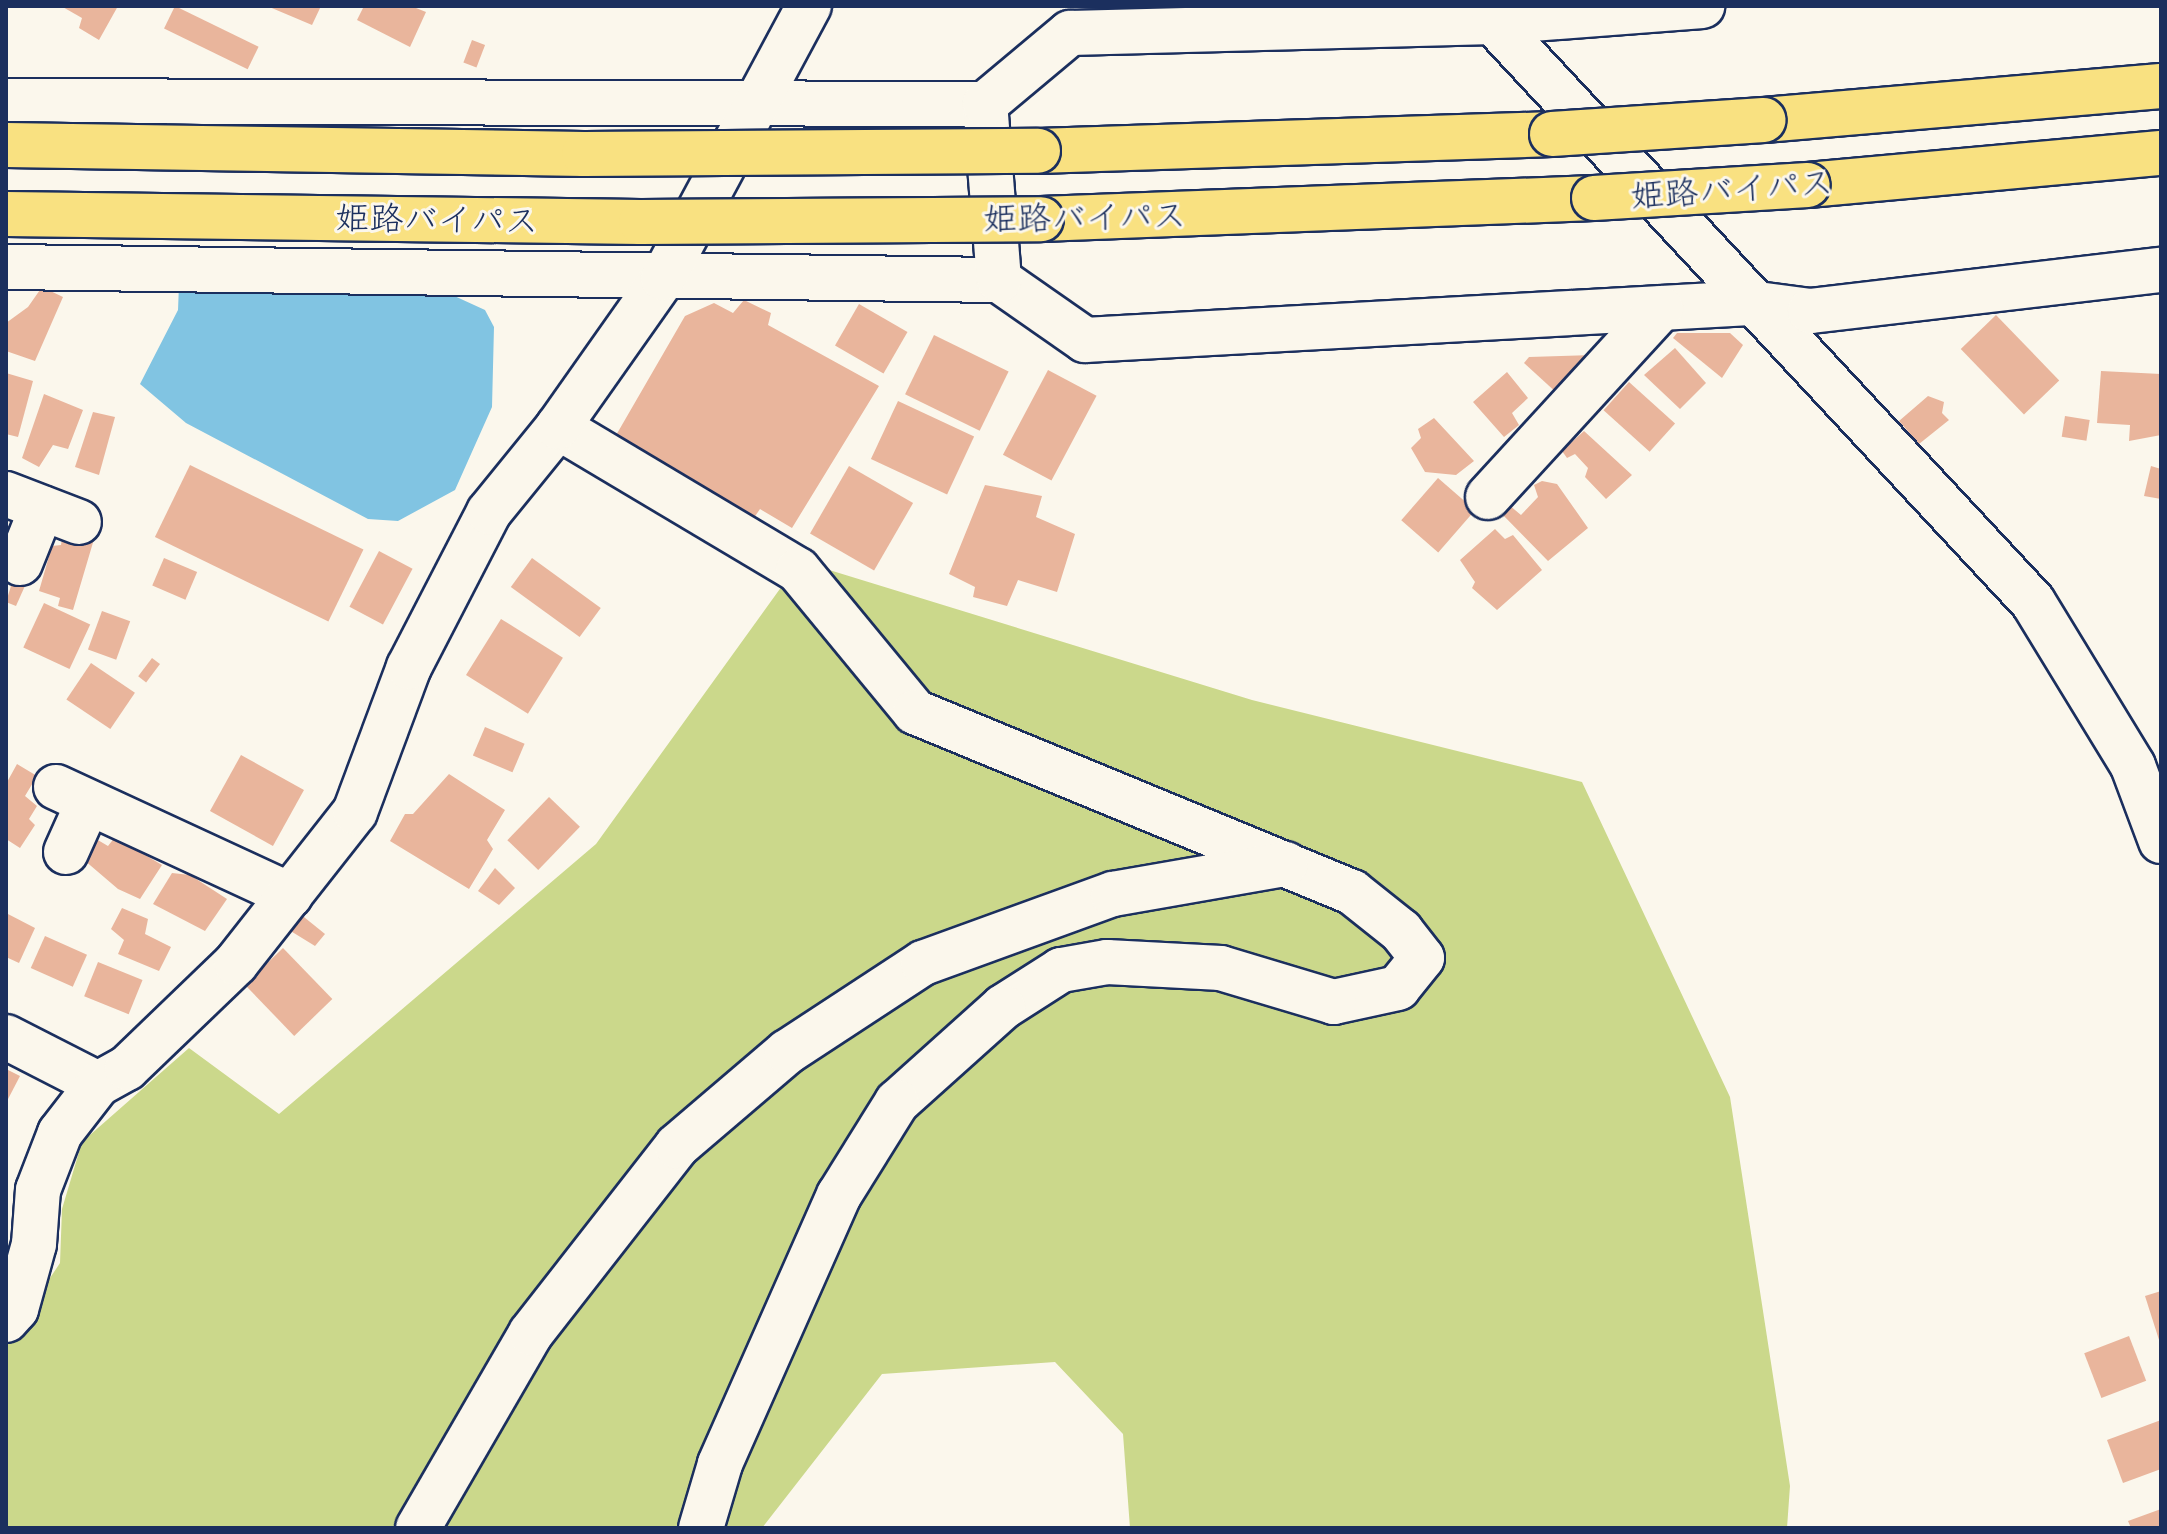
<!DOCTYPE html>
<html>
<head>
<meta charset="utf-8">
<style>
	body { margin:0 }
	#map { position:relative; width:2167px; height:1534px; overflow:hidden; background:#fbf7ec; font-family:Caveat,"Klee One",sans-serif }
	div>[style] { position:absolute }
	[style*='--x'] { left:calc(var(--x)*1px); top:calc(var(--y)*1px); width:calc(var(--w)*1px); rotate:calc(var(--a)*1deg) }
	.green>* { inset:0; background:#cbd88b }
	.water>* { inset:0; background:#81c4e2 }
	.building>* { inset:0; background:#e9b59c; transform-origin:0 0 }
	.roads { filter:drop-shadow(2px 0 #1b2f5e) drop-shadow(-2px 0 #1b2f5e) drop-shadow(0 2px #1b2f5e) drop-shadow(0 -2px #1b2f5e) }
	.minor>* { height:44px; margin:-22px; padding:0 22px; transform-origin:22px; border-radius:22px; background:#fbf7ec }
	.motorway>* { height:44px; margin:-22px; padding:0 22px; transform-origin:22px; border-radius:22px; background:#f9e181 }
	.bridges { filter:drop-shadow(2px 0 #1b2f5e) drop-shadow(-2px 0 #1b2f5e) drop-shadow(0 2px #1b2f5e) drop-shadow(0 -2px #1b2f5e) }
	.motorway-bridge>* { height:44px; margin:-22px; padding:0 22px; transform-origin:22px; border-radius:22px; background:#f9e181 }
	span { translate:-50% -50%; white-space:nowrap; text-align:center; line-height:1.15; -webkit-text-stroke:6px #fbf7ec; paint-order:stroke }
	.street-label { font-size:34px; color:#1b2f5e }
	.frame { position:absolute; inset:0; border:8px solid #1b2f5e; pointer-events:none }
</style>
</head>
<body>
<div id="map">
	<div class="green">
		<i style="clip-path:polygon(800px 561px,1252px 700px,1582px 782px,1730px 1097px,1790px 1486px,1787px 1528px,1130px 1528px,1123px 1434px,1055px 1362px,882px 1374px,762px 1528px,6px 1528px,6px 1344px,60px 1263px,62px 1209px,82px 1142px,189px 1048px,279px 1114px,596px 844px)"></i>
	</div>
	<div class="water">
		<i style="clip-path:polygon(356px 251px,485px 310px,494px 327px,492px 407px,455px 490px,398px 521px,368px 519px,186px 423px,140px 384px,178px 310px,180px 259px)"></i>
	</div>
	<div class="building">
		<i style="clip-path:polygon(61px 6px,118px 6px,99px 40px,79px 28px,82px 18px)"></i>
		<i style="left:175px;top:6px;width:93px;height:25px;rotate:26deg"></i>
		<i style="clip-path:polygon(267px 6px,321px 6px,312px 25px)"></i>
		<i style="clip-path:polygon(364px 6px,411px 6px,426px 12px,410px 47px,357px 20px)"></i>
		<i style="left:472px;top:40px;width:14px;height:24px;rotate:21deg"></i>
		<i style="clip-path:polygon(42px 287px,63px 297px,35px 361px,6px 351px,6px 323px,28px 307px)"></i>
		<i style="clip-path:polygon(744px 300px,771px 313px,768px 325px,879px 386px,792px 528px,760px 509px,747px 528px,615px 437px,685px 316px,714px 303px,733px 313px)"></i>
		<i style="left:859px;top:304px;width:56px;height:48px;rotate:30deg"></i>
		<i style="left:1996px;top:315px;width:91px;height:49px;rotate:46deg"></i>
		<i style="clip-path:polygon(1677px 333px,1730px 333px,1743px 345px,1722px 378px,1673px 338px)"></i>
		<i style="left:934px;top:335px;width:83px;height:66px;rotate:26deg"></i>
		<i style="clip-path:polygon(1675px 348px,1706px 383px,1680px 409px,1644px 375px)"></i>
		<i style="clip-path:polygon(1593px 355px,1559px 395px,1524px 363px,1529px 357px)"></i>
		<i style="left:1048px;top:370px;width:55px;height:96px;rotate:28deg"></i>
		<i style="clip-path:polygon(2101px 371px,2161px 374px,2161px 435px,2129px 441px,2130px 425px,2097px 423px)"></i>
		<i style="clip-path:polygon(1507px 372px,1528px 398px,1512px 413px,1519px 425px,1504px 437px,1473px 402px)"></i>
		<i style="clip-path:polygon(6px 373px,33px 381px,18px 437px,6px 434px)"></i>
		<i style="left:1629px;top:382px;width:62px;height:38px;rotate:42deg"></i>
		<i style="clip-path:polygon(44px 394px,83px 410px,68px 449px,53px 445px,39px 467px,22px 458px)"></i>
		<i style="clip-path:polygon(1928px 396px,1944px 402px,1942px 413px,1949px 420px,1919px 444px,1899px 421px)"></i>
		<i style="left:898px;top:401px;width:84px;height:64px;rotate:25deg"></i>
		<i style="clip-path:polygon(93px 412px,115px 417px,99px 475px,75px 467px)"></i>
		<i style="left:2065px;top:416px;width:25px;height:21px;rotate:9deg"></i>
		<i style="clip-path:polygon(1434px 418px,1474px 461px,1456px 475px,1425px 472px,1411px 448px,1421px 438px,1418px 429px)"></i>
		<i style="clip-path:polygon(1584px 431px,1632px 475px,1606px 499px,1585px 477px,1588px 468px,1575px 454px,1567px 458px,1562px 451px)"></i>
		<i style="left:190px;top:465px;width:193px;height:80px;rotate:26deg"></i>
		<i style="left:849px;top:466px;width:74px;height:78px;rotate:30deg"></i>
		<i style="clip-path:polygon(2151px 466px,2161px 469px,2161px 499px,2144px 496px)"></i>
		<i style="left:1438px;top:478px;width:49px;height:56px;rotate:41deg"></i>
		<i style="clip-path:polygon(1542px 481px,1557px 484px,1588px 528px,1548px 561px,1500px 512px,1509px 505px,1521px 515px,1538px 497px,1534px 485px)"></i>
		<i style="clip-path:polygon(985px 485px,1042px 496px,1036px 517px,1075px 534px,1057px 592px,1018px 580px,1007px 606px,973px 597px,975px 587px,949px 574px)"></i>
		<i style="clip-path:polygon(87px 524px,97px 529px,73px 610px,58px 606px,60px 598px,39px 591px,52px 546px,61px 545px,62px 538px,80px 544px)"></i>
		<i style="clip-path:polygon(1495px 529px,1505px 539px,1513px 535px,1542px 570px,1497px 610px,1472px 588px,1475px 582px,1460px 560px)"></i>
		<i style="left:379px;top:551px;width:38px;height:63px;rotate:28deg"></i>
		<i style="left:164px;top:558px;width:36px;height:30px;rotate:23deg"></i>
		<i style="left:532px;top:558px;width:85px;height:36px;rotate:36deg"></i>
		<i style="clip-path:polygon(15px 573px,28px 579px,16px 606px,6px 602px)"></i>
		<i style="left:44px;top:603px;width:51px;height:49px;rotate:25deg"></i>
		<i style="left:102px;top:611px;width:30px;height:41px;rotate:20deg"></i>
		<i style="left:501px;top:619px;width:73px;height:66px;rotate:32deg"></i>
		<i style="left:152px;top:658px;width:10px;height:23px;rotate:37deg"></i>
		<i style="left:91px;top:663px;width:53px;height:44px;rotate:34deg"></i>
		<i style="left:485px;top:727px;width:43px;height:31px;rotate:23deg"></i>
		<i style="left:241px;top:755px;width:72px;height:64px;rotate:29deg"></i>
		<i style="clip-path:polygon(17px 764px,37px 776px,25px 796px,37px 806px,29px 819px,35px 825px,20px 848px,6px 839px,6px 784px)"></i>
		<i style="clip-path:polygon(449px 774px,505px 810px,487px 840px,493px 849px,469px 889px,390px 841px,405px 814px,413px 814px)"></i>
		<i style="left:549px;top:797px;width:43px;height:60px;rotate:44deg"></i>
		<i style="clip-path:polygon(91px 836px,108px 846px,115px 837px,162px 865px,140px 899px,118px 889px,77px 854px)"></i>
		<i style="clip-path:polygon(495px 868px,515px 888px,499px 905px,478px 891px)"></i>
		<i style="clip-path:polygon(172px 873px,190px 875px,227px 899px,205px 931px,153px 904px)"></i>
		<i style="clip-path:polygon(122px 908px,148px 919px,145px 934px,171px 947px,159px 971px,118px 954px,124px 940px,111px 929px)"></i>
		<i style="clip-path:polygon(6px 913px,35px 928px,19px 963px,6px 957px)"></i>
		<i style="clip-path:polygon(299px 913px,325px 934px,315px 946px,289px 930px)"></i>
		<i style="left:45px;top:936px;width:46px;height:35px;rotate:24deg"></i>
		<i style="left:283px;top:948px;width:71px;height:53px;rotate:46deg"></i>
		<i style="left:98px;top:962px;width:48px;height:37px;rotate:22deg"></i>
		<i style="clip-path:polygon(6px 1069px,20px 1076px,6px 1103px)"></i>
		<i style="clip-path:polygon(2161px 1291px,2161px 1343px,2160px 1343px,2145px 1296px)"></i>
		<i style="left:2129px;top:1336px;width:48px;height:48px;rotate:69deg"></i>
		<i style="clip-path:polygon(2161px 1420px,2161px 1469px,2123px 1483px,2107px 1440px)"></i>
		<i style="clip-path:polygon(2161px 1509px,2161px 1528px,2131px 1528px,2128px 1521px)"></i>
	</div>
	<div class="roads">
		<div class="minor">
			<i style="--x:1478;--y:6;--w:814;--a:47.04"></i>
			<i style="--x:2033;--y:602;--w:192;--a:58.6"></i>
			<i style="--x:2133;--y:766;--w:80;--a:69.5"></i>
			<i style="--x:6;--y:101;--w:979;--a:0.18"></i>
			<i style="--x:6;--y:267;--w:993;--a:0.75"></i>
			<i style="--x:999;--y:280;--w:105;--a:34.9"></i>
			<i style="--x:1085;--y:340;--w:666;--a:-3.18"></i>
			<i style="--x:1750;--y:303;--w:61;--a:7.6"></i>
			<i style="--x:1810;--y:311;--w:353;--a:-6.7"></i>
			<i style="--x:999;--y:280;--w:177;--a:-94.5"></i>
			<i style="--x:985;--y:104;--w:111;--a:-39.9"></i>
			<i style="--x:1070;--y:33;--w:424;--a:-1.5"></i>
			<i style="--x:1494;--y:22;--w:209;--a:-4.4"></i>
			<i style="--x:558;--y:427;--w:279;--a:30.8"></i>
			<i style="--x:798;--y:570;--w:184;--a:50.5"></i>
			<i style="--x:915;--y:712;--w:473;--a:22.4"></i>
			<i style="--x:1352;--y:892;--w:63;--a:38.5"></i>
			<i style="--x:1401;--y:931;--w:34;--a:52"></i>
			<i style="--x:1422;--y:958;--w:38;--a:129"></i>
			<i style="--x:1398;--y:988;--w:66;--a:167.7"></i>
			<i style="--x:1334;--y:1002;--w:118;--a:-163.3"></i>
			<i style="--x:1221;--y:968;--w:114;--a:-177"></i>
			<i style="--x:1107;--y:962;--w:47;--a:170.1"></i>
			<i style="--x:1061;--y:970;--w:69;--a:147.5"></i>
			<i style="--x:1003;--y:1007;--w:142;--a:138.1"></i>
			<i style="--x:897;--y:1102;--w:110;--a:121.9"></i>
			<i style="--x:839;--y:1195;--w:294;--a:113.9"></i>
			<i style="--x:720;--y:1464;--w:67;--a:106.5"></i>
			<i style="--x:6;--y:494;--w:78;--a:21"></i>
			<i style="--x:1488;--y:497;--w:256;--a:-47.5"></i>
			<i style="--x:20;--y:563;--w:59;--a:-68.2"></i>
			<i style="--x:56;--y:787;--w:258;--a:24.8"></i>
			<i style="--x:66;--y:852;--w:54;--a:-65.8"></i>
			<i style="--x:6;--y:1037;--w:103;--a:27.1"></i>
			<i style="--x:6;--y:1320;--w:15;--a:-48"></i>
			<i style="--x:16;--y:1309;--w:67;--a:-74.5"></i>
			<i style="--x:34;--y:1244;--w:54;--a:-85.8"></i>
			<i style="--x:38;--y:1190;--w:61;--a:-68.9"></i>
			<i style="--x:60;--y:1133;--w:62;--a:-52.2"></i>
			<i style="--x:98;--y:1084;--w:33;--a:-29"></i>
			<i style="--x:127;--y:1068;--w:151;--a:-43.9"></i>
			<i style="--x:236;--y:963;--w:192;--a:-51.8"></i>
			<i style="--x:355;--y:812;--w:155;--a:-69.6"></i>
			<i style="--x:409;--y:667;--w:174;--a:-62.7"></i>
			<i style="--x:489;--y:512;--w:109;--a:-50.9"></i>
			<i style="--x:558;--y:427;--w:182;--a:-54.8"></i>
			<i style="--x:663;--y:278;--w:309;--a:-61.8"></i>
			<i style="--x:418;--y:1528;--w:225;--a:-59.9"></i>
			<i style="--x:531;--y:1333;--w:237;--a:-52"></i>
			<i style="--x:677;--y:1146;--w:145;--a:-40.5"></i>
			<i style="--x:787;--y:1052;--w:163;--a:-33.2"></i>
			<i style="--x:923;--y:963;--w:202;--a:-20"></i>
			<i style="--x:1113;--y:894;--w:175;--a:-9.9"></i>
		</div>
		<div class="motorway">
			<i style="--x:1764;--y:120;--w:398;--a:-4.9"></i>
			<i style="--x:1038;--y:151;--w:514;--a:-1.89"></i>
			<i style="--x:1808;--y:185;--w:354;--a:-5.2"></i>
			<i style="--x:1041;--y:219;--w:553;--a:-2.17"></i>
		</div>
	</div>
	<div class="bridges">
		<div class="motorway-bridge">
			<i style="--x:1552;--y:134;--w:212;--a:-3.8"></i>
			<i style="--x:6;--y:145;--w:578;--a:0.89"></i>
			<i style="--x:584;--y:154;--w:454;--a:-0.4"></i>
			<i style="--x:1594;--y:198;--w:214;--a:-3.5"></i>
			<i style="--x:6;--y:214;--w:635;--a:0.72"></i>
			<i style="--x:641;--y:222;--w:400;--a:-0.4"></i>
		</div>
	</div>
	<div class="street-label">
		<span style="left:1732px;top:189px;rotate:-4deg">姫路バイパス</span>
		<span style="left:1085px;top:217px;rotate:-1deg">姫路バイパス</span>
		<span style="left:437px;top:219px;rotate:1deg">姫路バイパス</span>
	</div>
	<div class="frame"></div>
</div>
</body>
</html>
